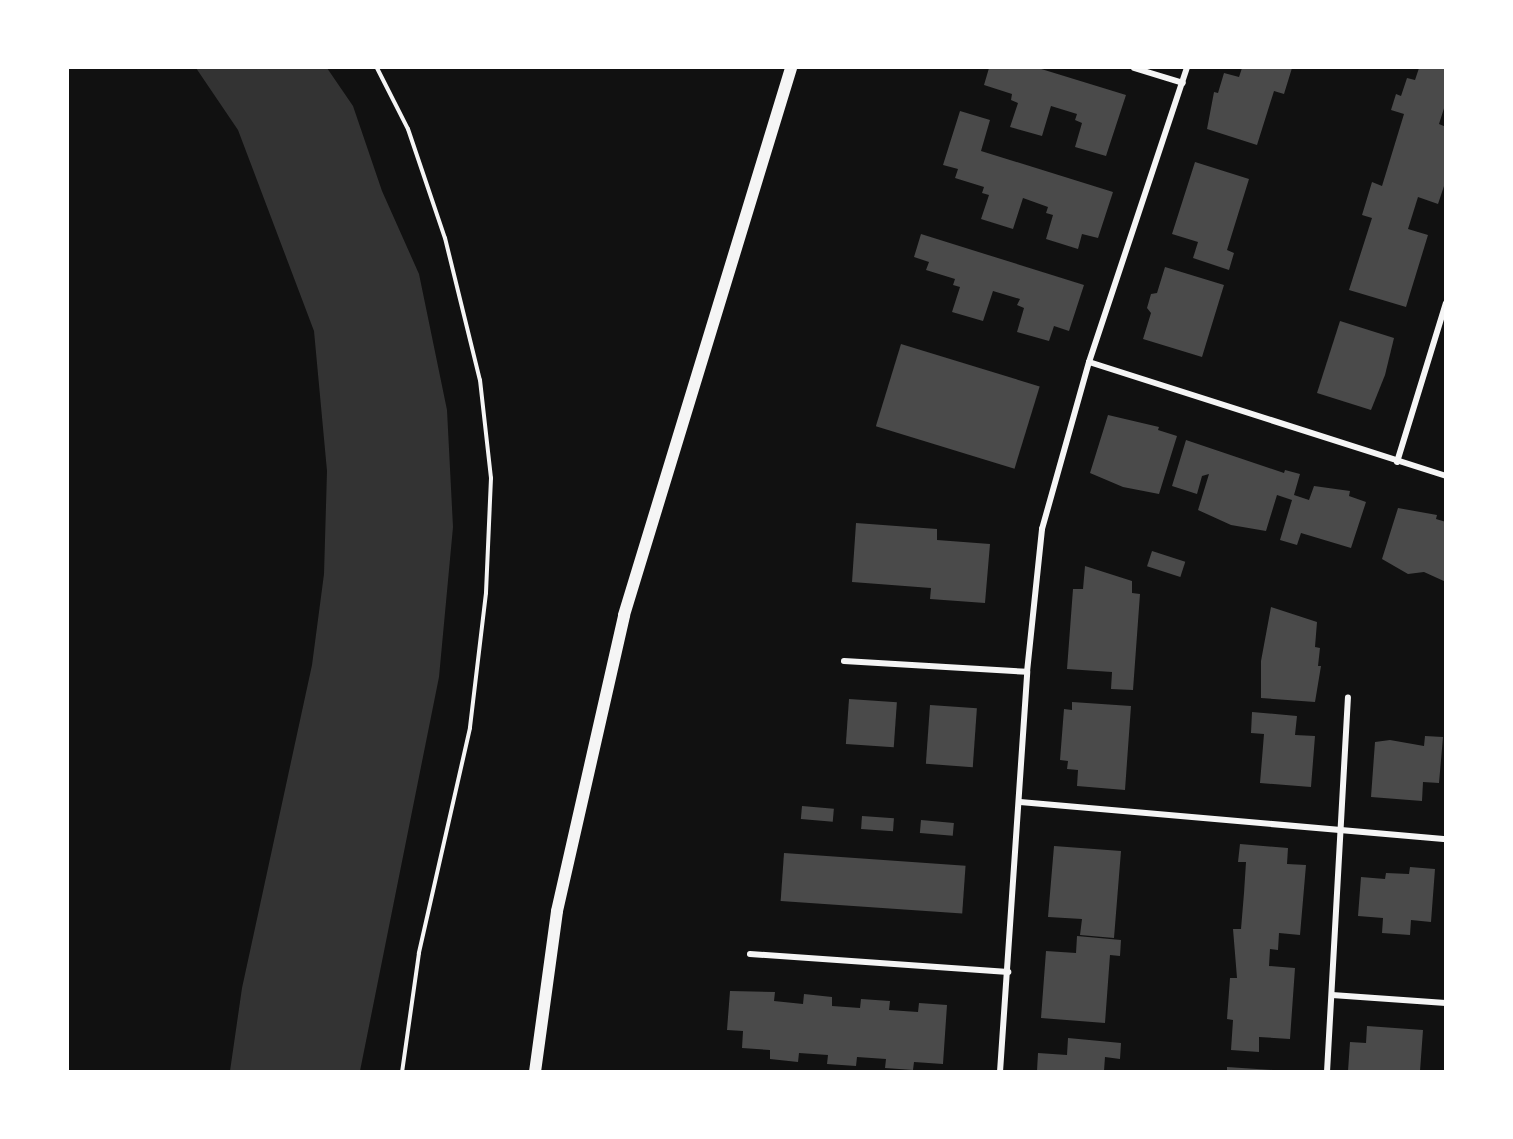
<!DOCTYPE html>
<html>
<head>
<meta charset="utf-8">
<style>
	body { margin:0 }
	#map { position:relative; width:1513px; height:1139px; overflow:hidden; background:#111; font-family:Figtree,sans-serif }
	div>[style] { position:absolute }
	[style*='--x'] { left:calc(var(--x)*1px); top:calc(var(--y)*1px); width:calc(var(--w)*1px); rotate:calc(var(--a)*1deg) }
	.water>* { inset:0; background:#333 }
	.building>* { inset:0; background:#4a4a4a; transform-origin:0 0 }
	.path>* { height:4px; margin:-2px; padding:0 2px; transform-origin:2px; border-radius:2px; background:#f5f5f5 }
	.minor>* { height:6px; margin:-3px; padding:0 3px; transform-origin:3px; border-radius:3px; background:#f5f5f5 }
	.secondary>* { height:12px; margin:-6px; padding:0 6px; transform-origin:6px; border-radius:6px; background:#f5f5f5 }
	span { translate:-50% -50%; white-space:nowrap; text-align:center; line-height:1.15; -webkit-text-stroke:4.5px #fff; paint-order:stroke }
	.frame { position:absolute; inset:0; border:69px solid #fff; pointer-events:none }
</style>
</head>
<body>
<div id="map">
	<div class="water">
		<i style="clip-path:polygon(196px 68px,327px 68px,353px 106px,382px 191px,419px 274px,447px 410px,453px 527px,439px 677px,360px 1071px,230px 1071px,242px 988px,312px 665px,324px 574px,327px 471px,314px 331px,238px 130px)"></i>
	</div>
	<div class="building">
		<i style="clip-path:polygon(989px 68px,1038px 68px,1126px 95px,1106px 156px,1075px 147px,1082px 123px,1075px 120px,1077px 114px,1051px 106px,1042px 136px,1010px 127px,1018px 103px,1011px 100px,1012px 94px,984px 85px)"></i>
		<i style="clip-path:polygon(1242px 68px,1292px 68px,1284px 94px,1274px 91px,1257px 145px,1207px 129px,1214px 92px,1218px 93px,1224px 73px,1239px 77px)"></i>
		<i style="clip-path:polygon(1419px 68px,1446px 68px,1446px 102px,1439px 124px,1446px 127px,1446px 180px,1438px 204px,1418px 197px,1408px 229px,1428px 235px,1406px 307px,1349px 290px,1372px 218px,1362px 215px,1372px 182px,1382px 186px,1404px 114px,1391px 110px,1396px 94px,1401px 96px,1407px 78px,1415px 80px)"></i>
		<i style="clip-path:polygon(960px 111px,990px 120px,981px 151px,1113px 192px,1098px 238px,1082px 234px,1078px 249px,1046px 239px,1053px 215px,1046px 213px,1048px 207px,1023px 198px,1013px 229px,981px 219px,989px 195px,982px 193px,984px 187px,955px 178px,958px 169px,943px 165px)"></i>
		<i style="clip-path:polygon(1195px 162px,1249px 179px,1227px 250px,1234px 253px,1229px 270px,1193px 258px,1198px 242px,1172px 234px)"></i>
		<i style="clip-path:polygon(921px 234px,1084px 285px,1069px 331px,1054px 326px,1049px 341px,1017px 332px,1024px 308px,1017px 305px,1020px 299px,993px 291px,983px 321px,952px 312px,960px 287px,953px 285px,955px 279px,926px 270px,929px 262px,914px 257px)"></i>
		<i style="clip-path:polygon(1165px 267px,1224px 285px,1202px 357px,1143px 339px,1151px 313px,1147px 308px,1151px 294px,1157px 293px)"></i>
		<i style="clip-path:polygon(1340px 321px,1394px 338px,1385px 375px,1371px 410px,1317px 393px)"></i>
		<i style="left:901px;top:344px;width:145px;height:86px;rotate:17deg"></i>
		<i style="clip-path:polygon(1108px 415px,1159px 427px,1158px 430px,1177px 436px,1159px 494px,1123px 487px,1090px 473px)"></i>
		<i style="clip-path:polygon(1186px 440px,1284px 473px,1285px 470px,1300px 474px,1294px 495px,1309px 500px,1314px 486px,1350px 491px,1349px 496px,1366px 502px,1351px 548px,1301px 533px,1297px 545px,1280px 540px,1292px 500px,1277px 495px,1266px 531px,1231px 525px,1198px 510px,1209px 474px,1202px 476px,1197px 494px,1172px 486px)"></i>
		<i style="clip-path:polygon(1398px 508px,1437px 515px,1436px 519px,1446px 522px,1446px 582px,1424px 572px,1408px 574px,1382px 559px)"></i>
		<i style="clip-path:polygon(856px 523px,937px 529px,937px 540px,990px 544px,985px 603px,930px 599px,931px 588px,852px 582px)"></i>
		<i style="left:1152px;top:551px;width:35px;height:16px;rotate:18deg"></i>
		<i style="clip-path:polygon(1085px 566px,1132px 581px,1132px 593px,1140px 594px,1133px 690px,1111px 689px,1112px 672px,1067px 669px,1073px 589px,1083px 589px)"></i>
		<i style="clip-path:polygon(1271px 607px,1317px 622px,1315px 647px,1320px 648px,1318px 666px,1321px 666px,1315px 702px,1261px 698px,1261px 661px)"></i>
		<i style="left:849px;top:699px;width:48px;height:45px;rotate:4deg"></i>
		<i style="clip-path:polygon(1072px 702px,1131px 706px,1125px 790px,1077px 786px,1078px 770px,1067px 769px,1068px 761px,1060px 760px,1064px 709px,1072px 710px)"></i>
		<i style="left:930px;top:705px;width:47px;height:59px;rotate:4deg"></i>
		<i style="clip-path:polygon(1252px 712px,1297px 716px,1295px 735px,1315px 736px,1311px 787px,1260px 783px,1264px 734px,1251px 733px)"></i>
		<i style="clip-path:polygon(1425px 736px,1443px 737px,1439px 783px,1423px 782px,1422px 801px,1371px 797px,1375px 742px,1390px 740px,1424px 746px)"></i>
		<i style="left:802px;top:806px;width:32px;height:13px;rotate:5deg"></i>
		<i style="left:862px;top:816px;width:32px;height:13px;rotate:4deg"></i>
		<i style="left:921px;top:820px;width:33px;height:13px;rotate:5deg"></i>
		<i style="clip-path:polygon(1240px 844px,1288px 848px,1287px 864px,1306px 865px,1300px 935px,1279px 933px,1278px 950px,1270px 949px,1269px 966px,1295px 968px,1290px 1039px,1259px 1037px,1259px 1052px,1231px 1050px,1233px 1020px,1227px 1019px,1230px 978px,1237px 978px,1233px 929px,1241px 929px,1244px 893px,1246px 862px,1238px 862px)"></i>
		<i style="clip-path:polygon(1054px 846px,1121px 851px,1114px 938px,1080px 935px,1082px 919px,1048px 917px)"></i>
		<i style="left:784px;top:853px;width:182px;height:48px;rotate:4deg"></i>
		<i style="clip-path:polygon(1410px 867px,1435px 869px,1431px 922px,1411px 920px,1410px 935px,1382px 933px,1383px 918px,1358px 916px,1361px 877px,1385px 879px,1386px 873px,1409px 874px)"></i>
		<i style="clip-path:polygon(1077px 936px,1121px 940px,1120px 956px,1110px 955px,1105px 1023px,1041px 1018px,1046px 951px,1076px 953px)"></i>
		<i style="clip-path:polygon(730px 991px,775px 992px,774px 1001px,803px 1004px,804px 994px,832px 997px,832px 1006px,860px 1008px,861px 999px,890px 1001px,889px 1010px,918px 1012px,919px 1003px,947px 1005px,943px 1064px,914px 1062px,913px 1070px,885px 1068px,886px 1059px,857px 1057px,856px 1066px,827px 1064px,828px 1055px,799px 1053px,798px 1062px,770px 1059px,770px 1050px,742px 1048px,743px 1031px,727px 1030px)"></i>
		<i style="clip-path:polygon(1367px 1026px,1423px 1030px,1420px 1071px,1348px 1071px,1350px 1042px,1366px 1043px)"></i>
		<i style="clip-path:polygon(1068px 1038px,1121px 1043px,1120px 1059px,1105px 1057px,1104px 1071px,1037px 1071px,1038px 1053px,1067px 1055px)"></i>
		<i style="clip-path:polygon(1227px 1067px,1273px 1070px,1273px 1071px,1227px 1071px)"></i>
	</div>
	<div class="path">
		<i style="--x:377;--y:68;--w:68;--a:63.1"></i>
		<i style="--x:408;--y:129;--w:115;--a:71.3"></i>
		<i style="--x:445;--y:238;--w:146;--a:76.2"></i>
		<i style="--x:480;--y:380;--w:99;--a:83.6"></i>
		<i style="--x:491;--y:478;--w:115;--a:92.5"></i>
		<i style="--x:486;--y:593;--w:136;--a:96.8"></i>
		<i style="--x:470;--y:728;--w:231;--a:102.8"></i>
		<i style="--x:419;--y:953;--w:120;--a:98.1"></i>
	</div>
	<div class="minor">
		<i style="--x:1134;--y:68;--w:51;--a:17"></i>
		<i style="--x:1089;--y:362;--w:375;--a:17.7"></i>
		<i style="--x:1397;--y:462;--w:166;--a:-72.9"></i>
		<i style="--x:844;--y:661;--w:183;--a:3.4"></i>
		<i style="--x:1020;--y:802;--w:428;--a:5"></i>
		<i style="--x:750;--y:954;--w:259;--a:4"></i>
		<i style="--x:1332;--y:995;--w:114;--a:4"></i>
		<i style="--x:1000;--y:1072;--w:401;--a:-86.1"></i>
		<i style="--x:1027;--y:672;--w:144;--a:-84"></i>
		<i style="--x:1042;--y:529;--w:173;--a:-74.3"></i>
		<i style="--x:1089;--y:362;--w:310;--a:-71.6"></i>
		<i style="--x:1327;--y:1072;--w:375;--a:-86.8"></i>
	</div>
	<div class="secondary">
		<i style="--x:535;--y:1072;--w:162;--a:-82.2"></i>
		<i style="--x:557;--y:911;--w:303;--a:-77.2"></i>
		<i style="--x:624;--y:615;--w:572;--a:-73.02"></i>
	</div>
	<div class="frame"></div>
</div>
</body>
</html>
